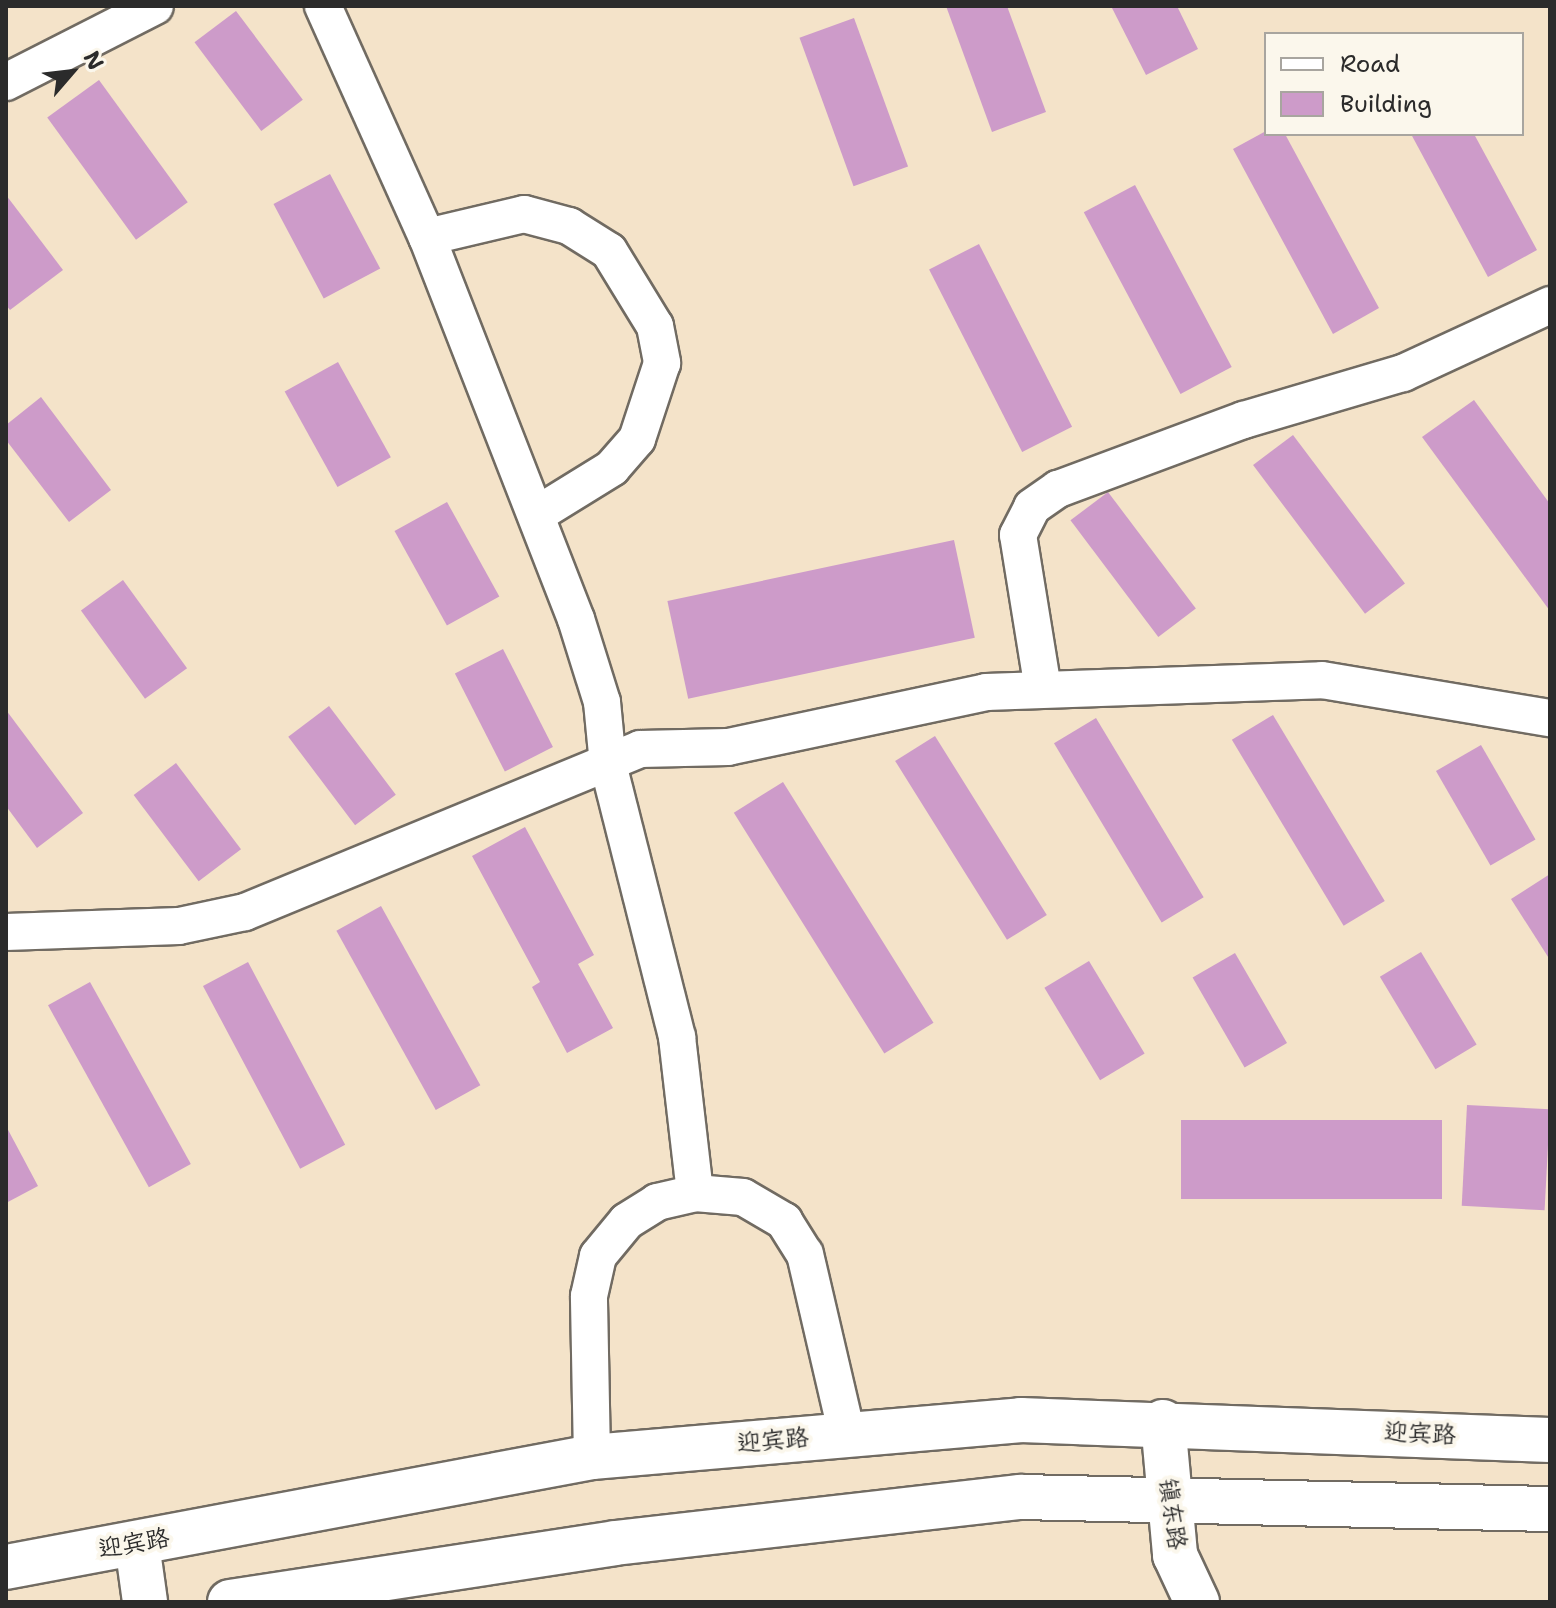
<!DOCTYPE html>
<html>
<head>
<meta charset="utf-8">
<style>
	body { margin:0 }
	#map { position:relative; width:1556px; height:1608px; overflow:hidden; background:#f4e3c9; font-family:"Shantell Sans","LXGW WenKai TC",sans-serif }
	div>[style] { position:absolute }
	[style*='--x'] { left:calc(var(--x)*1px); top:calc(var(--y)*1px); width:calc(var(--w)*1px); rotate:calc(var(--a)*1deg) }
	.building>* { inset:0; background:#cd9bc9; transform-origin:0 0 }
	.roads { filter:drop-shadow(2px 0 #716b62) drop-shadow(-2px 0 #716b62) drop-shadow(0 2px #716b62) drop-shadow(0 -2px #716b62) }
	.street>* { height:36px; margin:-18px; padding:0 18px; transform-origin:18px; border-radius:18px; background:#fff }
	.secondary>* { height:44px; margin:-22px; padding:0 22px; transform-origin:22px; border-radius:22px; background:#fff }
	.primary>* { height:44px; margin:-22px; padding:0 22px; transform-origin:22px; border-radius:22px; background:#fff }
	span { translate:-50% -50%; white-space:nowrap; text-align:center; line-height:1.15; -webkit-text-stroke:8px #fbf7ec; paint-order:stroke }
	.street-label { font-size:24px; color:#2b2b2b }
	.frame { position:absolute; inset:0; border:8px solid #2b2b2b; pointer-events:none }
	.legend { position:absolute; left:1264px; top:32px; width:260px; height:104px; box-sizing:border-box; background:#fbf7ec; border:2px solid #a8a59f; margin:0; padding:10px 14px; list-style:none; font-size:24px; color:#2b2b2b }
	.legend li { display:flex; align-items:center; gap:16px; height:40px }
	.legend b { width:40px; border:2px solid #a8a59f }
	.north { position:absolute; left:32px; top:32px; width:80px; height:80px; -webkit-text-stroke:6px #fbf7ec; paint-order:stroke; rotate:62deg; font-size:22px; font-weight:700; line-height:32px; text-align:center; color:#2b2b2b }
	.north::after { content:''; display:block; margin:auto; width:28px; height:36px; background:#2b2b2b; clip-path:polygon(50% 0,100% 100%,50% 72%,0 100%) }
</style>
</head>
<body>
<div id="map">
	<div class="building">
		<i style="clip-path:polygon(946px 6px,1007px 6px,1046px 112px,992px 132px)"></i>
		<i style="clip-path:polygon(1111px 6px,1177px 6px,1198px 49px,1146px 75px)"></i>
		<i style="left:236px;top:11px;width:111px;height:52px;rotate:53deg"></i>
		<i style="left:854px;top:18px;width:158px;height:58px;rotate:70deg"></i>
		<i style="left:99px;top:80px;width:151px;height:64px;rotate:54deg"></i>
		<i style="clip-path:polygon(1266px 131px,1285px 134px,1379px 308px,1333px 334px,1233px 149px)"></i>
		<i style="clip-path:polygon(1411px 134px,1474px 134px,1537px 250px,1488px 277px)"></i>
		<i style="left:330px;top:174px;width:107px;height:64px;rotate:62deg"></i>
		<i style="left:1135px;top:185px;width:206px;height:58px;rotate:62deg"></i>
		<i style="clip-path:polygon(6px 195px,63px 270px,10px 310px,6px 305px)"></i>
		<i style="left:979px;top:244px;width:205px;height:56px;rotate:63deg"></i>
		<i style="left:338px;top:362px;width:109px;height:61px;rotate:61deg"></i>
		<i style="clip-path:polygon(41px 397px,111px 490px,69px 522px,6px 440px,6px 425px)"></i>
		<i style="clip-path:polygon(1474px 400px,1550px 504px,1550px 611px,1422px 437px)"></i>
		<i style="left:1293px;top:435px;width:186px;height:50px;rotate:53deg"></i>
		<i style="left:1108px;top:492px;width:146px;height:47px;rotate:53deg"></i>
		<i style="left:447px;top:502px;width:108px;height:60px;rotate:61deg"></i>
		<i style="left:954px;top:540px;width:100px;height:293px;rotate:78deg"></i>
		<i style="left:123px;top:580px;width:109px;height:52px;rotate:54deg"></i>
		<i style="left:503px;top:649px;width:110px;height:54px;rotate:63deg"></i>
		<i style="left:329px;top:706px;width:111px;height:51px;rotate:53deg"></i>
		<i style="clip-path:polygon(6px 710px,83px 813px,37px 848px,6px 806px)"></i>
		<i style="left:1273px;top:715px;width:217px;height:48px;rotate:59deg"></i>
		<i style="left:1096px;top:718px;width:209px;height:49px;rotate:59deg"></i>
		<i style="left:935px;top:736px;width:211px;height:47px;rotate:58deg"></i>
		<i style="left:1481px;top:745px;width:109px;height:52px;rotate:60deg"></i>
		<i style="left:176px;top:763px;width:108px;height:53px;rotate:53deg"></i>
		<i style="left:783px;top:782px;width:284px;height:58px;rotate:58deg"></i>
		<i style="clip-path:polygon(525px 827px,594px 955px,578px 964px,613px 1028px,567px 1053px,532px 987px,540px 982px,472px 856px)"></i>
		<i style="clip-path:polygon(1550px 874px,1550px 960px,1511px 899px)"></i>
		<i style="left:381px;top:906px;width:205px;height:51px;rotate:61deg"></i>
		<i style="left:1421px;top:952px;width:108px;height:48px;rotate:59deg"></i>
		<i style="left:1235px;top:953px;width:104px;height:49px;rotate:60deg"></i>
		<i style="left:1089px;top:961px;width:108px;height:52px;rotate:59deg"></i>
		<i style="left:248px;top:962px;width:207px;height:51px;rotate:62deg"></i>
		<i style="left:90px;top:982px;width:208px;height:48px;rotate:61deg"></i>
		<i style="left:1467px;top:1105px;width:83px;height:101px;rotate:3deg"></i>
		<i style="left:1442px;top:1120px;width:79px;height:261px;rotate:90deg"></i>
		<i style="clip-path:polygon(6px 1126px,38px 1186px,6px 1203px)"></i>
	</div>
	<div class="roads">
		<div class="street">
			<i style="--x:323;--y:6;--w:253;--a:65.8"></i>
			<i style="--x:427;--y:237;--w:410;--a:68.7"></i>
			<i style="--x:576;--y:619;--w:87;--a:72.6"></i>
			<i style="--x:602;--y:702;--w:62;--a:84.5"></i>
			<i style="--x:608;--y:764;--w:282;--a:75.8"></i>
			<i style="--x:677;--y:1037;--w:157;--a:83.4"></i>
			<i style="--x:6;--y:82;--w:167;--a:-27"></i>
			<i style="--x:427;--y:237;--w:100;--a:-13.3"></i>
			<i style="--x:524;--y:214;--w:47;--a:14.9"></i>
			<i style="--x:569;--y:226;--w:47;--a:32"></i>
			<i style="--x:609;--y:251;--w:88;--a:58.5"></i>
			<i style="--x:655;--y:326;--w:38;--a:79"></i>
			<i style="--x:662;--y:363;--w:80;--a:108.2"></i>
			<i style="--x:637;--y:439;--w:38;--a:131"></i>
			<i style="--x:612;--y:468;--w:89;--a:148.3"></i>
			<i style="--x:1043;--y:689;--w:156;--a:-99.2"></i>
			<i style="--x:1018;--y:535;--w:31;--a:-63"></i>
			<i style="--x:1032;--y:507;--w:32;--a:-35"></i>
			<i style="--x:1058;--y:489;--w:198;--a:-20.4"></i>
			<i style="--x:1244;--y:420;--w:166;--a:-16.5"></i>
			<i style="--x:1403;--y:373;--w:162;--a:-24.8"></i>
			<i style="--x:6;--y:932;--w:173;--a:-2"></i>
			<i style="--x:179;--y:926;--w:67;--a:-12"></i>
			<i style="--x:245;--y:912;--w:427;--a:-22.4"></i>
			<i style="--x:640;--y:749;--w:88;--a:-1.3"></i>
			<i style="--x:728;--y:747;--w:264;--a:-12"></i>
			<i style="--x:986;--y:692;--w:336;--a:-2"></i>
			<i style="--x:1322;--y:680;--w:231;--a:9.5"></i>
			<i style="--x:592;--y:1457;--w:161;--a:-91.1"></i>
			<i style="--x:589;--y:1296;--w:41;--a:-77.3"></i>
			<i style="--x:598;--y:1256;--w:45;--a:-50.4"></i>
			<i style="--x:627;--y:1221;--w:36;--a:-32"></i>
			<i style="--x:657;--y:1202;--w:39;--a:-13"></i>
			<i style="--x:695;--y:1193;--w:48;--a:4.8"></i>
			<i style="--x:743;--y:1197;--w:48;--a:30.3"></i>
			<i style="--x:784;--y:1221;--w:39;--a:58"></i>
			<i style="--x:805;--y:1254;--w:186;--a:76.9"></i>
		</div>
		<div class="secondary">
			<i style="--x:1163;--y:1422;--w:134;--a:84.8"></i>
			<i style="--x:1175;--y:1555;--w:52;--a:64.9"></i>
			<i style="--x:137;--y:1544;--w:59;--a:82.1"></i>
		</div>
		<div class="primary">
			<i style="--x:6;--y:1567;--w:596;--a:-10.63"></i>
			<i style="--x:592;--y:1457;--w:431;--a:-4.9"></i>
			<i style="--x:1021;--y:1420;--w:529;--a:2.17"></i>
			<i style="--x:230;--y:1602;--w:389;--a:-8.7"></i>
			<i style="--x:615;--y:1543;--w:408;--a:-6.5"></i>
			<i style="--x:1020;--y:1497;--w:530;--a:1.3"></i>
		</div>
	</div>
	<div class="street-label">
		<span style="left:1420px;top:1434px;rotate:3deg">迎宾路</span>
		<span style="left:773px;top:1441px;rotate:-5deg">迎宾路</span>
		<span style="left:1172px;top:1514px;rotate:82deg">镇东路</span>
		<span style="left:134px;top:1544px;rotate:-10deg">迎宾路</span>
	</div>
	<div class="frame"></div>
	<ul class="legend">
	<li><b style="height:10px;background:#fff"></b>Road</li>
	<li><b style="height:22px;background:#cd9bc9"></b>Building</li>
	</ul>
	<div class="north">N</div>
</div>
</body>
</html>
